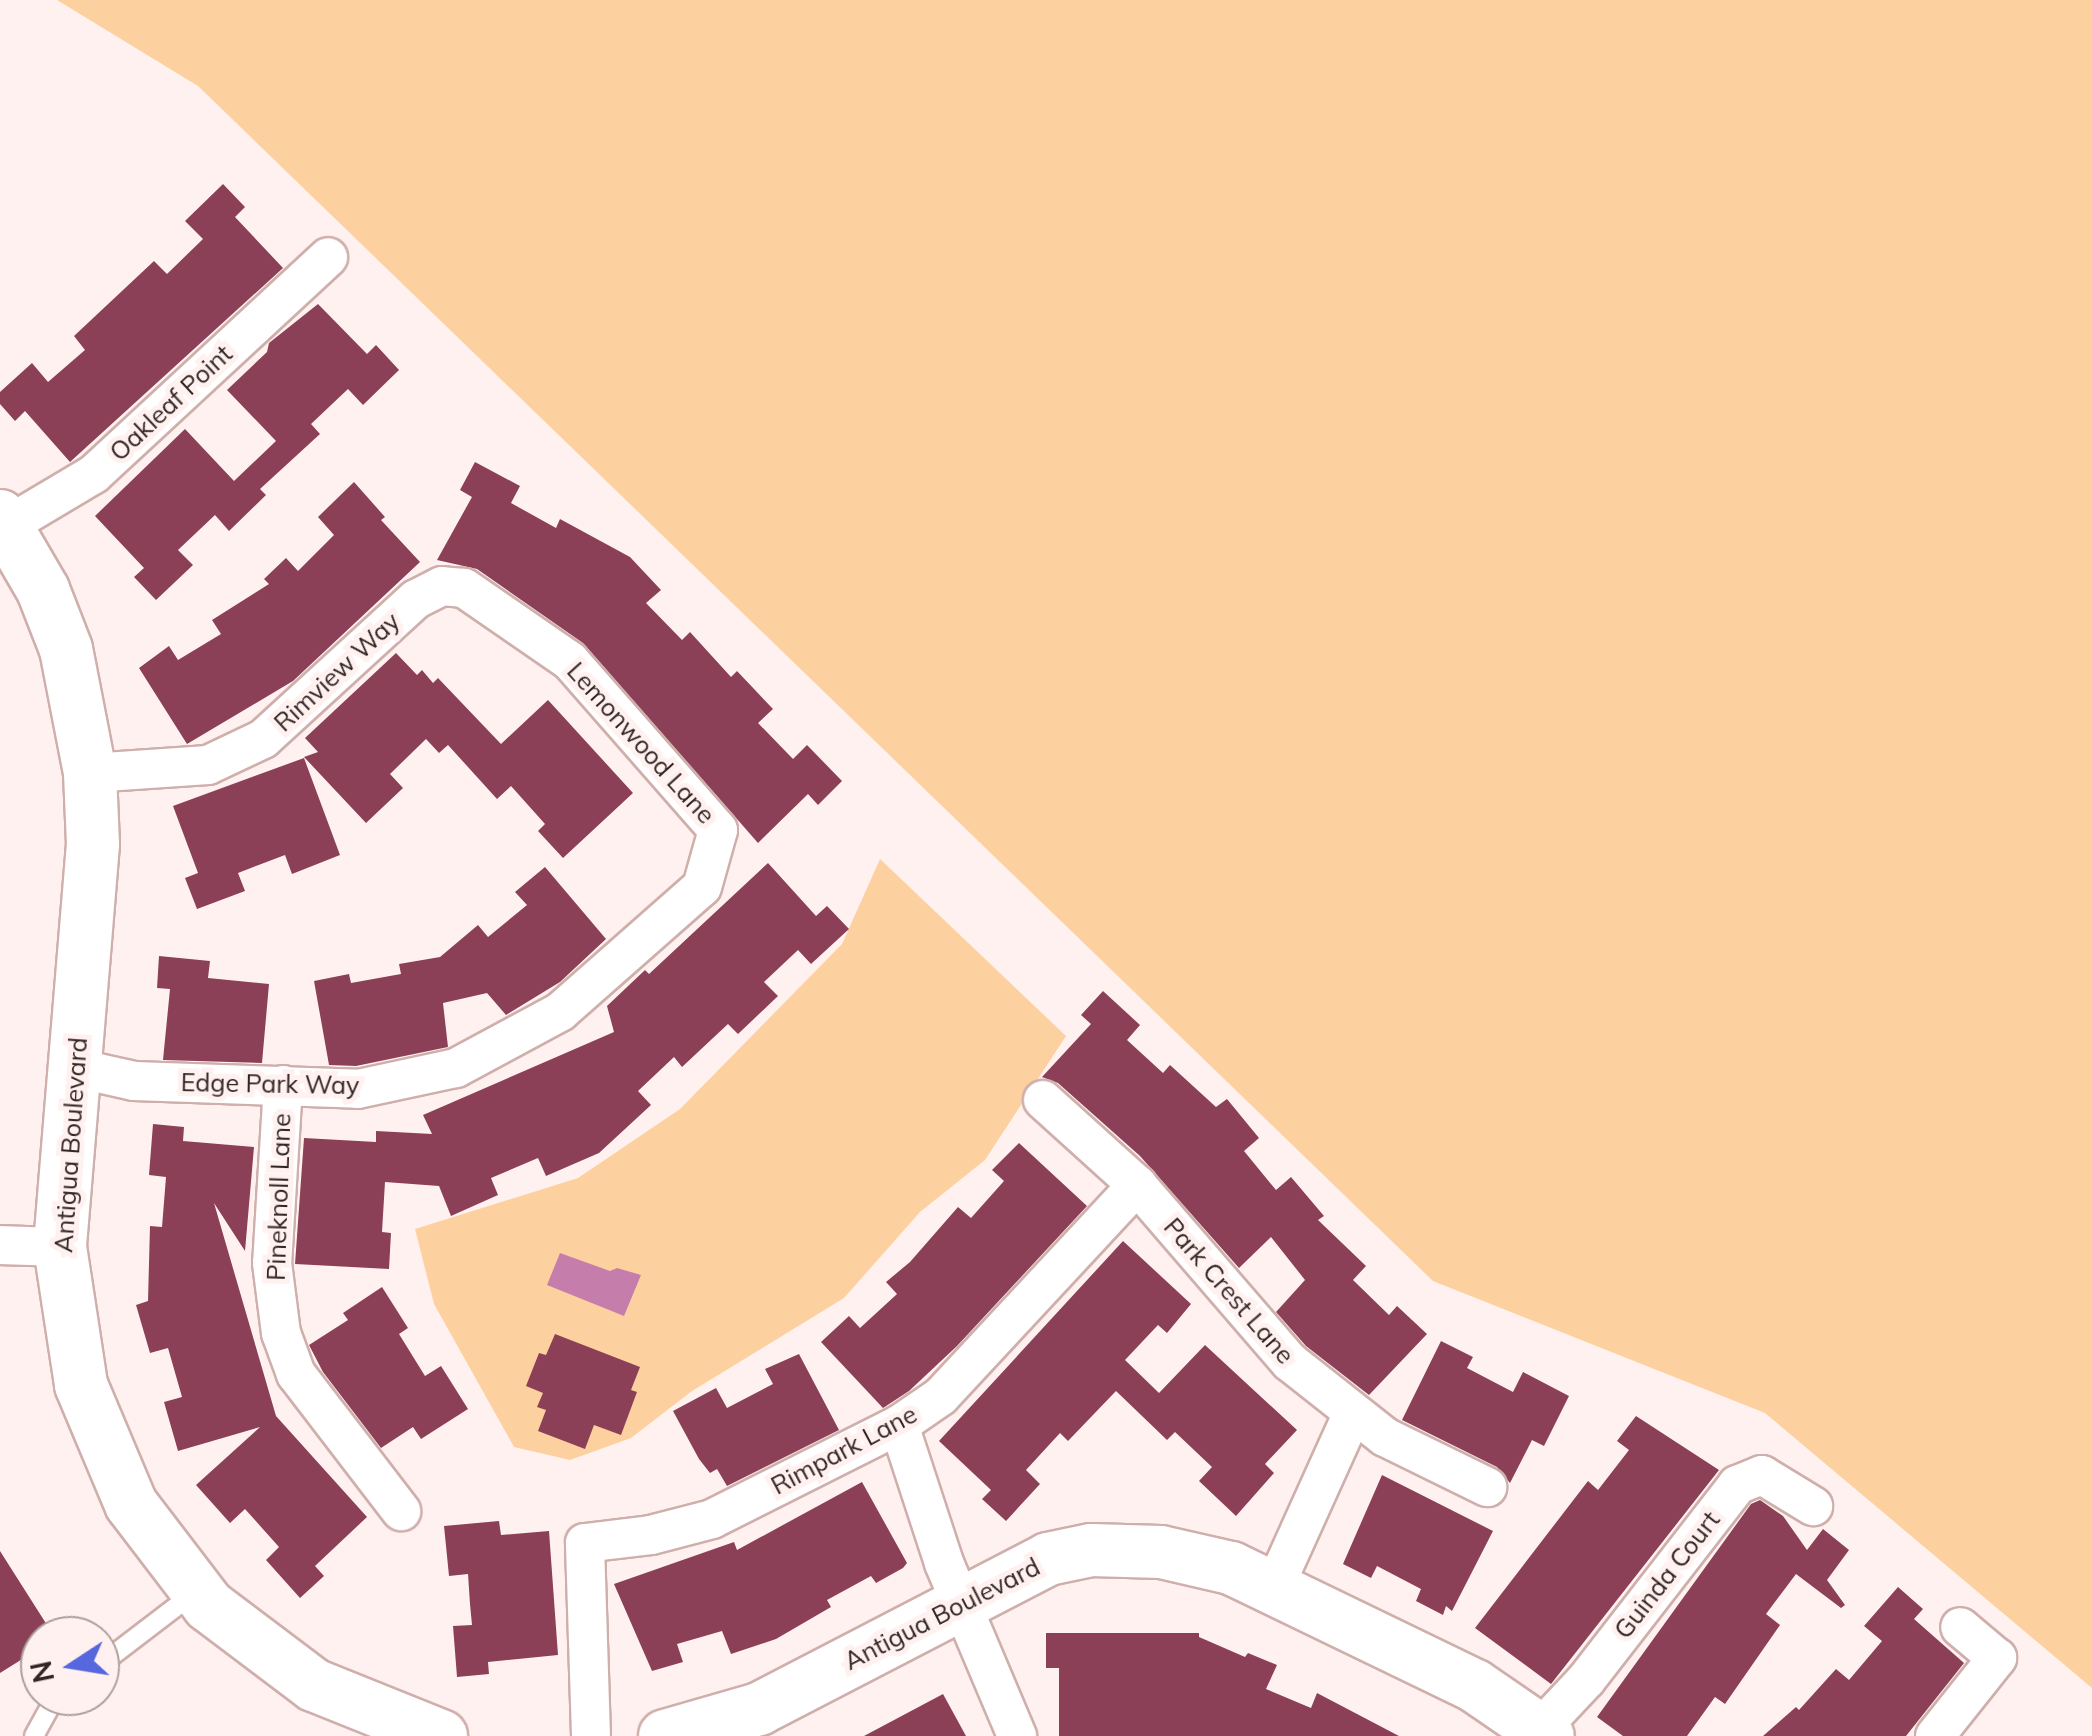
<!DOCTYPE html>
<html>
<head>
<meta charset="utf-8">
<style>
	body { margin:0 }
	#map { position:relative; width:2092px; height:1736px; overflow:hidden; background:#fff1f0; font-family:Mulish,sans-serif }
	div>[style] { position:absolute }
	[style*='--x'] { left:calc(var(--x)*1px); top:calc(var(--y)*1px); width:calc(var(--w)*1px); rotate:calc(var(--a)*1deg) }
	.green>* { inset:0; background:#fcd19f }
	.water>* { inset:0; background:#c57eac }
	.building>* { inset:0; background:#8c4057 }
	.roads { filter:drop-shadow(2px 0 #cfafab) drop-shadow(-2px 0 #cfafab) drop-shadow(0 2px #cfafab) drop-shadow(0 -2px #cfafab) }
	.lane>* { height:18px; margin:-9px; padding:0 9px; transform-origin:9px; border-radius:9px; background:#fff }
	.street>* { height:38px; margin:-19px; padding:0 19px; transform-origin:19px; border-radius:19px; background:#fff }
	.secondary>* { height:52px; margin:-26px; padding:0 26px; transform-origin:26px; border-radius:26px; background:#fff }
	span { translate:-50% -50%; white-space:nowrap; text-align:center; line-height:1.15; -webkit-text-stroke:10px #fff1f0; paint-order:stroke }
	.street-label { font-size:25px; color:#312523 }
	.north { position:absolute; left:20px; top:1616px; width:100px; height:100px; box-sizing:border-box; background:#fff1f0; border:2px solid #ad9f9e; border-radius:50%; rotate:258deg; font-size:28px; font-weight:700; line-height:40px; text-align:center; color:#312523 }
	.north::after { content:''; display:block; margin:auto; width:35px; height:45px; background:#5767de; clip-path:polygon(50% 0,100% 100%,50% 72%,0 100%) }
</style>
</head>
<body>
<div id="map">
	<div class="green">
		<i style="clip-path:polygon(57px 0,2092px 0,2092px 1688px,1765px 1413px,1433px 1281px,198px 86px)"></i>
		<i style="clip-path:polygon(880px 859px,1066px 1036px,985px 1160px,920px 1212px,844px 1298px,692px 1391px,631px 1438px,570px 1460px,514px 1447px,434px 1304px,415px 1229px,578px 1178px,680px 1109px,842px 944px)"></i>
	</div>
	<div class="water">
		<i style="clip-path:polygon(560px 1253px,610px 1271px,617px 1268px,641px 1275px,624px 1316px,547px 1285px)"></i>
	</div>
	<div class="building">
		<i style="clip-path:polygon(223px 184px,245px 207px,235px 217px,283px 268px,70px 462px,25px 411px,15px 421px,0 404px,0 392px,32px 363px,48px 382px,85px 350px,74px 336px,154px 261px,167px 274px,203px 239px,185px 221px)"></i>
		<i style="clip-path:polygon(318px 304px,367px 354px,376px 345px,399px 370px,363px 405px,348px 389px,311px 424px,320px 434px,260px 489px,266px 495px,229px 531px,215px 515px,178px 550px,193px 565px,156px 600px,134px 577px,144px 568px,95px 516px,185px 429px,234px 481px,276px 441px,227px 390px,267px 352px,269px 343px)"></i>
		<i style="clip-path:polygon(475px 462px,520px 486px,511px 503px,556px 528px,560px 519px,630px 557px,661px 590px,646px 603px,682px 640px,690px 632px,731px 677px,737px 671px,773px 709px,758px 723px,793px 759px,807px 745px,842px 781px,818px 805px,808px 794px,758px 843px,583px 643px,477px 569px,437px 560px,472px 497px,460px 490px)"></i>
		<i style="clip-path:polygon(354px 482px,385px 517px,381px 520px,420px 562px,293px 681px,187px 744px,139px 668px,169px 646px,178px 660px,221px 634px,212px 620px,269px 584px,264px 579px,286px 558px,298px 571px,334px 535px,318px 517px)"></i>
		<i style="clip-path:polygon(396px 653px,417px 675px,422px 670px,433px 683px,438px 678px,501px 744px,548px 700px,633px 793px,563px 858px,538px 831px,545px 824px,511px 786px,497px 799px,448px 745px,439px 753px,426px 739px,390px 774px,403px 788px,366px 823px,304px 757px,318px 752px,305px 738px)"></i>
		<i style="clip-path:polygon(304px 758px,340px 855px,292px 874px,285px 855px,238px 873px,245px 891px,197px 909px,185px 878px,198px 873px,173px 806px)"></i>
		<i style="clip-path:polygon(768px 863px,816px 916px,827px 906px,849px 929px,811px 964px,798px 950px,764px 982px,778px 996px,738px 1034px,728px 1024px,682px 1067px,674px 1057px,638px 1091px,651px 1105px,599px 1153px,546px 1176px,538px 1158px,491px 1178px,498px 1195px,451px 1216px,439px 1186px,385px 1182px,382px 1232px,391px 1233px,389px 1269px,295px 1264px,304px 1138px,376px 1142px,376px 1131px,432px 1134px,423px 1115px,614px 1032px,607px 1006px,645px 970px,649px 974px)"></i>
		<i style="clip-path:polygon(545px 867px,606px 939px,560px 982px,506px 1015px,487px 993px,443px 1003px,448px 1047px,356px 1066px,329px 1065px,314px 981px,349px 974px,351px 983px,401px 974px,399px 964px,440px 957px,478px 925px,488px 937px,527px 905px,515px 892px)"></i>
		<i style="clip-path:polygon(159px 956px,210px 961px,208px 978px,269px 984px,262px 1063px,163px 1060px,170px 989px,157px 988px)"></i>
		<i style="clip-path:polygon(1103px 991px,1140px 1025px,1127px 1040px,1163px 1073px,1170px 1065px,1216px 1107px,1227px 1099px,1259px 1138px,1244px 1151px,1276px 1190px,1291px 1177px,1324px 1216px,1318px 1220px,1366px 1266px,1353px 1280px,1389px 1315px,1397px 1306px,1427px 1334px,1369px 1395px,1306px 1346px,1276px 1312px,1305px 1280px,1271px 1237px,1239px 1268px,1140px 1156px,1058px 1083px,1042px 1077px,1091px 1024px,1081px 1015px)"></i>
		<i style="clip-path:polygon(153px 1124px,184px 1127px,183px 1141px,254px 1147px,245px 1251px,214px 1203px,276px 1416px,367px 1517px,315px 1566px,324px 1576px,300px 1598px,266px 1560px,279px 1547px,245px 1509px,230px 1523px,196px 1485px,260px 1427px,178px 1451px,164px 1402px,182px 1397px,168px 1348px,150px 1353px,136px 1305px,148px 1301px,150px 1226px,162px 1227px,166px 1177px,149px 1175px)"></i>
		<i style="clip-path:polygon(1019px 1143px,1087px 1206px,957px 1346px,909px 1391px,883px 1408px,821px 1342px,849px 1316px,860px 1328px,897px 1294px,886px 1282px,910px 1262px,958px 1207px,971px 1218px,1004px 1181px,992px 1170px)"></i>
		<i style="clip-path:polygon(1123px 1241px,1191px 1304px,1167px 1333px,1158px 1325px,1125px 1360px,1159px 1393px,1205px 1345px,1297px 1430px,1265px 1464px,1274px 1473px,1236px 1516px,1199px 1481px,1212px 1467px,1175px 1432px,1167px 1440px,1116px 1391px,1068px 1441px,1060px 1433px,1026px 1470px,1040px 1484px,1006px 1521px,982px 1499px,991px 1490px,939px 1441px)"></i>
		<i style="clip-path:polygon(382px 1287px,408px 1328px,399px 1334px,425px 1376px,441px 1366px,468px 1409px,421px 1439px,413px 1427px,381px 1448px,323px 1372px,309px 1345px,348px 1320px,343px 1313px)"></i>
		<i style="clip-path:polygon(555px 1334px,640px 1367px,631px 1390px,637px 1392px,621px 1435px,594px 1425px,585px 1449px,538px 1431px,546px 1410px,537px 1407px,543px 1393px,526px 1386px,539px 1353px,546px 1355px)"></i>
		<i style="clip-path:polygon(1441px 1341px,1473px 1357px,1467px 1368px,1513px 1392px,1523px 1372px,1569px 1396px,1544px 1446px,1532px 1440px,1510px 1483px,1497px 1467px,1402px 1420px)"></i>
		<i style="clip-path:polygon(799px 1354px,839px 1430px,727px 1486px,717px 1469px,710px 1473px,699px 1459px,673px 1411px,716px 1388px,727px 1408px,773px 1384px,765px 1369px)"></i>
		<i style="clip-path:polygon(1636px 1416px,1719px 1470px,1551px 1684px,1475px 1628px,1588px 1481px,1598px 1490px,1629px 1450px,1617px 1441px)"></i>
		<i style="clip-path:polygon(1382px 1475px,1493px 1531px,1452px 1611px,1446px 1606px,1443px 1615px,1416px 1601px,1421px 1589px,1377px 1566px,1371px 1578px,1343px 1564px)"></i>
		<i style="clip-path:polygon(862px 1482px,907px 1563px,903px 1568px,876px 1583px,871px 1576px,827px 1600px,831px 1607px,776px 1639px,731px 1654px,722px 1631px,677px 1644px,683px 1662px,652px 1671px,614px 1584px,734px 1542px,737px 1550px)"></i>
		<i style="clip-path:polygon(1760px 1500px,1783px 1516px,1807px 1550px,1823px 1529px,1849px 1550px,1827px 1580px,1845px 1605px,1841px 1608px,1796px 1574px,1766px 1614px,1780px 1625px,1725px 1704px,1715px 1697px,1687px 1736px,1623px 1736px,1597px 1717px,1751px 1504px)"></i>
		<i style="clip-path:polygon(499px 1521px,501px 1535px,549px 1531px,558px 1655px,488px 1662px,489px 1674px,457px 1677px,453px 1626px,472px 1625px,470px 1604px,468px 1574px,449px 1576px,444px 1526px)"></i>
		<i style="clip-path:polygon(0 1551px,54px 1636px,40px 1636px,40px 1648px,0 1673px)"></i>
		<i style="clip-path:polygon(1898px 1587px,1923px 1609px,1914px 1619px,1964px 1663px,1906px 1736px,1763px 1736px,1796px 1707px,1799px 1710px,1836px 1669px,1849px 1680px,1882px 1641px,1864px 1626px)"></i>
		<i style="clip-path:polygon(1046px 1633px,1199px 1633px,1199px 1637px,1245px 1657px,1248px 1653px,1277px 1665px,1266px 1689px,1311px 1708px,1317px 1693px,1399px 1736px,1059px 1736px,1059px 1668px,1046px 1668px)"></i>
		<i style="clip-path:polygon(943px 1694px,966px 1736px,864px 1736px)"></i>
	</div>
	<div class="roads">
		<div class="lane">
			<i style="--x:100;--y:1665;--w:117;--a:-37.4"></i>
			<i style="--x:34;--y:1736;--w:46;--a:-61.2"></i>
		</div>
		<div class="street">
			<i style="--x:0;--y:530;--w:109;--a:-30.8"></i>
			<i style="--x:94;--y:474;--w:319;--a:-42.8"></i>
			<i style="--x:76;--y:1068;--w:59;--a:12.6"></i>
			<i style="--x:134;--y:1081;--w:224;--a:2"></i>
			<i style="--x:358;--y:1089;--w:100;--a:-12.1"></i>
			<i style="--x:456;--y:1068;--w:118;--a:-28.3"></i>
			<i style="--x:560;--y:1012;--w:189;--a:-41.4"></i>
			<i style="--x:702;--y:887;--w:59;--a:-74.3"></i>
			<i style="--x:718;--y:830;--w:225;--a:-131.2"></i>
			<i style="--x:570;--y:661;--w:129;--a:-145.4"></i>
			<i style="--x:464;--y:588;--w:22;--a:-175"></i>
			<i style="--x:442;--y:586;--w:29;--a:153"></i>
			<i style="--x:416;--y:599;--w:207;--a:137.5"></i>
			<i style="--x:263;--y:739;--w:61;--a:154.7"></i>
			<i style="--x:208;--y:765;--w:118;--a:176.1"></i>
			<i style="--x:283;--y:1085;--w:178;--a:93.5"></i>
			<i style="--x:272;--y:1263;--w:71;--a:82.7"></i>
			<i style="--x:281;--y:1333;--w:44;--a:69.9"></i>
			<i style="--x:296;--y:1374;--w:173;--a:52.5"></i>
			<i style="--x:1043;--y:1100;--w:127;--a:42.1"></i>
			<i style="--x:1137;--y:1185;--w:234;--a:49.2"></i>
			<i style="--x:1290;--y:1362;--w:121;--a:38.3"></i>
			<i style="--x:1385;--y:1437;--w:114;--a:26.1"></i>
			<i style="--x:0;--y:1245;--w:60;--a:1.9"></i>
			<i style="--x:899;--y:1425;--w:145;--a:71.9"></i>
			<i style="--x:944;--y:1563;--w:188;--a:67.1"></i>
			<i style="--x:1273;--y:1590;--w:194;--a:-65.7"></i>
			<i style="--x:1540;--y:1729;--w:67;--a:-46.8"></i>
			<i style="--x:1586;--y:1680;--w:247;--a:-52.2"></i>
			<i style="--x:1737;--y:1485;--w:27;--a:-22"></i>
			<i style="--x:1762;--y:1475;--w:60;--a:31.3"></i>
			<i style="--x:591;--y:1736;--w:193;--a:-91.8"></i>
			<i style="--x:585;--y:1543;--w:66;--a:-6.9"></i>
			<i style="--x:651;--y:1535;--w:63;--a:-14.7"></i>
			<i style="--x:712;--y:1519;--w:209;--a:-26.7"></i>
			<i style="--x:899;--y:1425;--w:51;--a:-34.6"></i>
			<i style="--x:941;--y:1396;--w:288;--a:-47.1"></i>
			<i style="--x:1935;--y:1736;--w:100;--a:-51.5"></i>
			<i style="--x:1997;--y:1658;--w:48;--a:-140"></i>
		</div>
		<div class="secondary">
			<i style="--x:0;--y:516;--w:86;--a:59.8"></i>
			<i style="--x:43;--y:590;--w:63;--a:68.7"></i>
			<i style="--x:66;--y:649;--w:126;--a:79"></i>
			<i style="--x:90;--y:773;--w:71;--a:87.6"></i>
			<i style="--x:93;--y:844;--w:404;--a:94.7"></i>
			<i style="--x:60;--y:1247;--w:140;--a:81.3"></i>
			<i style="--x:81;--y:1385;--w:129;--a:67.2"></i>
			<i style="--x:131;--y:1504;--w:128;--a:52.6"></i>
			<i style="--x:209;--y:1606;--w:131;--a:37"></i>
			<i style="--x:314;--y:1685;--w:137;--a:21.9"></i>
			<i style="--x:665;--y:1736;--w:98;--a:-16"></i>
			<i style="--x:759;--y:1709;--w:326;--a:-27.4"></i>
			<i style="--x:1048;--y:1559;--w:44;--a:-11.8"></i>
			<i style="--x:1091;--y:1550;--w:70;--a:1.6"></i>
			<i style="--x:1161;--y:1552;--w:72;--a:12.9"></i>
			<i style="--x:1231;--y:1568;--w:271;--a:25.8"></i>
			<i style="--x:1475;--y:1686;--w:88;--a:34.4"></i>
		</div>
	</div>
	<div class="street-label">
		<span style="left:171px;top:403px;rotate:-43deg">Oakleaf Point</span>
		<span style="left:337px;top:672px;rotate:-43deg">Rimview Way</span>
		<span style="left:641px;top:743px;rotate:48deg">Lemonwood Lane</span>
		<span style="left:270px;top:1084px;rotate:1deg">Edge Park Way</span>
		<span style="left:71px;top:1145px;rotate:-86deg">Antigua Boulevard</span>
		<span style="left:279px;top:1197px;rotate:-88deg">Pineknoll Lane</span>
		<span style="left:1229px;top:1291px;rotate:49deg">Park Crest Lane</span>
		<span style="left:844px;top:1450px;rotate:-28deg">Rimpark Lane</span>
		<span style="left:1667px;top:1575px;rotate:-52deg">Guinda Court</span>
		<span style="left:942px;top:1614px;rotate:-27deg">Antigua Boulevard</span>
	</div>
	<div class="north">N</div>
</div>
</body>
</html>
